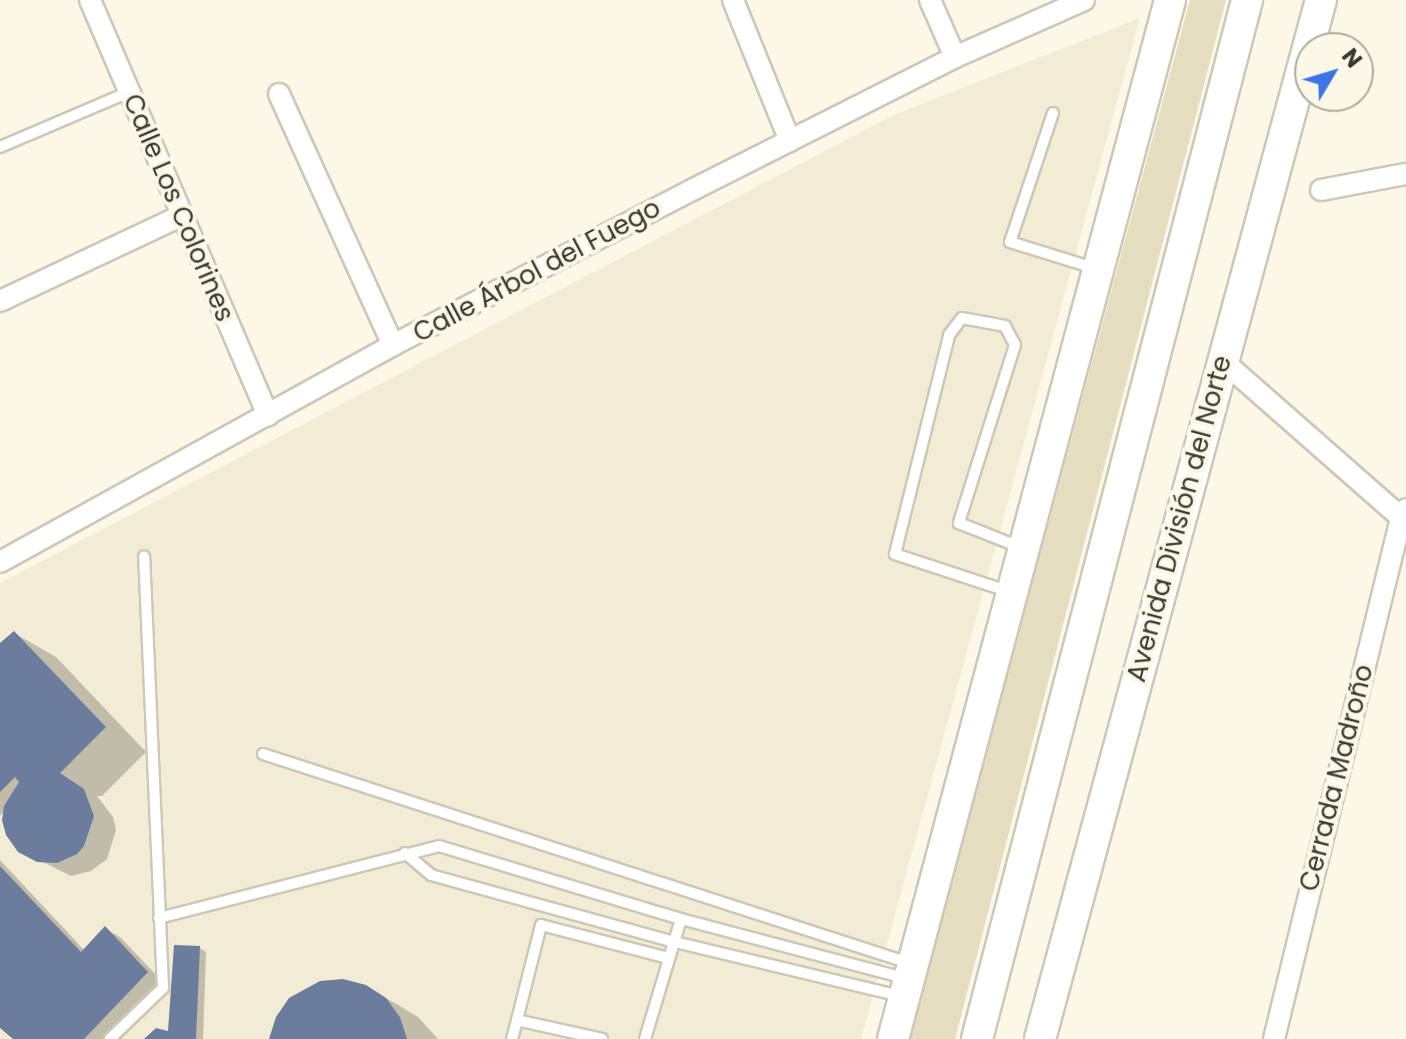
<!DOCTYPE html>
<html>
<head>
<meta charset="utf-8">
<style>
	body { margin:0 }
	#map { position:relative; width:1406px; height:1039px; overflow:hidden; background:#fcf7e6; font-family:Poppins,sans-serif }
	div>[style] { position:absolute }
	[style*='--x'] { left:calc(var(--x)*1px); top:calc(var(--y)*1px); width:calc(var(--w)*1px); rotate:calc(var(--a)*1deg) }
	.built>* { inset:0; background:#f2ecd4 }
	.green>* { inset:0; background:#e5ddbf }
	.shadow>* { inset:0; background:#0003 }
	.building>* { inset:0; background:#6b7c9d }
	.roads { filter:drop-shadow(2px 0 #ccc8b7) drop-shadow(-2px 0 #ccc8b7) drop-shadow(0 2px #ccc8b7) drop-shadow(0 -2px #ccc8b7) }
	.lane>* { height:10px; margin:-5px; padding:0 5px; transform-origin:5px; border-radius:5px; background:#fff }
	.street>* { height:20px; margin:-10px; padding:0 10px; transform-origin:10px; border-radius:10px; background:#fff }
	.secondary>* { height:30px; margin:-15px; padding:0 15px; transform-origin:15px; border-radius:15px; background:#fff }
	span { translate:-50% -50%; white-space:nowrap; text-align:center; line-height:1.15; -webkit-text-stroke:8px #fcf7e6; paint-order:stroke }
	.street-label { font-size:26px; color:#393831 }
	.north { position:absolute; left:1294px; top:32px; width:80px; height:80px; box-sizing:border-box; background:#fcf7e6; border:2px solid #aeab9e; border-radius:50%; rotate:52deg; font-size:22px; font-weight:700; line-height:32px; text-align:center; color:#393831 }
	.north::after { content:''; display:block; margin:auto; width:28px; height:36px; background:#3e75e5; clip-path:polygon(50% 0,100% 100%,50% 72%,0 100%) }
</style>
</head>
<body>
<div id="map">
	<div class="built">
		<i style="clip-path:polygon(1140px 18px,861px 1039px,0 1039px,0 583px,894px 115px)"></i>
	</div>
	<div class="green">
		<i style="clip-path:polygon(1190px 0,1226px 0,955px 1039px,909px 1039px)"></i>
	</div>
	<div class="shadow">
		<i style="clip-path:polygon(14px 633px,56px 657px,146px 752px,102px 796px,97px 796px,113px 817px,116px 830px,107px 859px,91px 871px,71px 876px,19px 850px,7px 808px,0 816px,0 645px)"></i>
		<i style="clip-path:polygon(0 860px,85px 951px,105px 929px,120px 937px,162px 981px,106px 1039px,16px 1039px,0 1025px)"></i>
		<i style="clip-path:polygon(200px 948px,206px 952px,203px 1039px,147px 1039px,178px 1035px)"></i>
		<i style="clip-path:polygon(376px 992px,418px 1017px,438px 1039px,271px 1039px)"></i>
	</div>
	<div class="building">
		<i style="clip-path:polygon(14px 631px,106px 727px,60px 773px,84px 789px,94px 816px,84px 846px,77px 854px,57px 863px,37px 862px,18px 852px,6px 835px,2px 820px,4px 806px,19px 782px,15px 777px,0 792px,0 643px)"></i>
		<i style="clip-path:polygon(0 866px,81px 952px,105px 926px,148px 972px,84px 1039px,13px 1039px,0 1028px)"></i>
		<i style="clip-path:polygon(174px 945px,200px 946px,196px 1039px,144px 1039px,156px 1028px,168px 1031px)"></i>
		<i style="clip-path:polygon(343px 979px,366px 985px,386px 998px,400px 1017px,407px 1039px,269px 1039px,276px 1017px,289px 998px,320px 981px)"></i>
	</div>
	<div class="roads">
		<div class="lane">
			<i style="--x:1053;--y:113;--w:136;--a:108.4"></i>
			<i style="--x:1010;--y:242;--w:91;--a:17.2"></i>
			<i style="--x:0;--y:147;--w:140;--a:-23.1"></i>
			<i style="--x:1007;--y:591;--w:118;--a:-161.7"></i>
			<i style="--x:895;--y:554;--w:226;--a:-76.1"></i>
			<i style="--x:949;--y:335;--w:21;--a:-53"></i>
			<i style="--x:962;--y:318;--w:44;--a:10.5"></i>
			<i style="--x:1005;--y:326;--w:21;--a:62"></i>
			<i style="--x:1015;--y:345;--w:187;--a:107.5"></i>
			<i style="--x:959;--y:523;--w:68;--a:21.6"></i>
			<i style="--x:263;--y:754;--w:679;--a:17.93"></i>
			<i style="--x:405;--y:853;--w:34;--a:40"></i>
			<i style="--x:431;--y:875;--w:253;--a:15.4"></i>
			<i style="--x:675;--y:942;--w:231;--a:13.5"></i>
			<i style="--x:159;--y:918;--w:289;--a:-14.4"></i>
			<i style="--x:439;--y:846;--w:253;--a:16.8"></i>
			<i style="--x:681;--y:919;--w:232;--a:14.8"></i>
			<i style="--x:110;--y:1039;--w:74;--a:-43.9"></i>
			<i style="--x:163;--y:988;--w:432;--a:-92.5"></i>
			<i style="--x:512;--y:1039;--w:20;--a:-75"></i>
			<i style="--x:602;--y:1039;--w:87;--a:-167.4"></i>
			<i style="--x:517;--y:1020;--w:98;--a:-75.8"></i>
			<i style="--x:541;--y:925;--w:132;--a:14.5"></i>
			<i style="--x:645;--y:1039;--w:125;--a:-73.3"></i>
		</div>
		<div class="street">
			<i style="--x:90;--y:0;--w:452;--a:66.8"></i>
			<i style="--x:733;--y:0;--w:152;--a:68"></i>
			<i style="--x:930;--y:0;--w:62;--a:66.3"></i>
			<i style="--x:279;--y:94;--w:276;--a:65.6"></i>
			<i style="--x:1321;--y:190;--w:86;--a:-10.7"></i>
			<i style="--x:0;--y:301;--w:200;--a:-25.2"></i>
			<i style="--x:1223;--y:361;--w:244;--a:41.3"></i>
			<i style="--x:0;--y:562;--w:449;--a:-28.9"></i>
			<i style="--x:393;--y:345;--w:339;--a:-27.4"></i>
			<i style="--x:694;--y:189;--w:292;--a:-26.8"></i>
			<i style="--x:955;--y:57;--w:141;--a:-23.8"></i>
			<i style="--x:1274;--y:1039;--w:536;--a:-76.3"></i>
			<i style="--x:1401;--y:518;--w:10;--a:-61"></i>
		</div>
		<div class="secondary">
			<i style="--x:893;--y:1039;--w:1075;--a:-75.07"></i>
			<i style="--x:977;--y:1039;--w:1074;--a:-75.43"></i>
			<i style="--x:1040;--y:1039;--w:1076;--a:-74.87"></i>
		</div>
	</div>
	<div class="street-label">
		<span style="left:178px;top:208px;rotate:67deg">Calle Los Colorines</span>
		<span style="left:537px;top:271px;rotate:-28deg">Calle Árbol del Fuego</span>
		<span style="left:1180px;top:519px;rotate:-75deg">Avenida División del Norte</span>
		<span style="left:1337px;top:778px;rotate:-76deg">Cerrada Madroño</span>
	</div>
	<div class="north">N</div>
</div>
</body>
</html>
